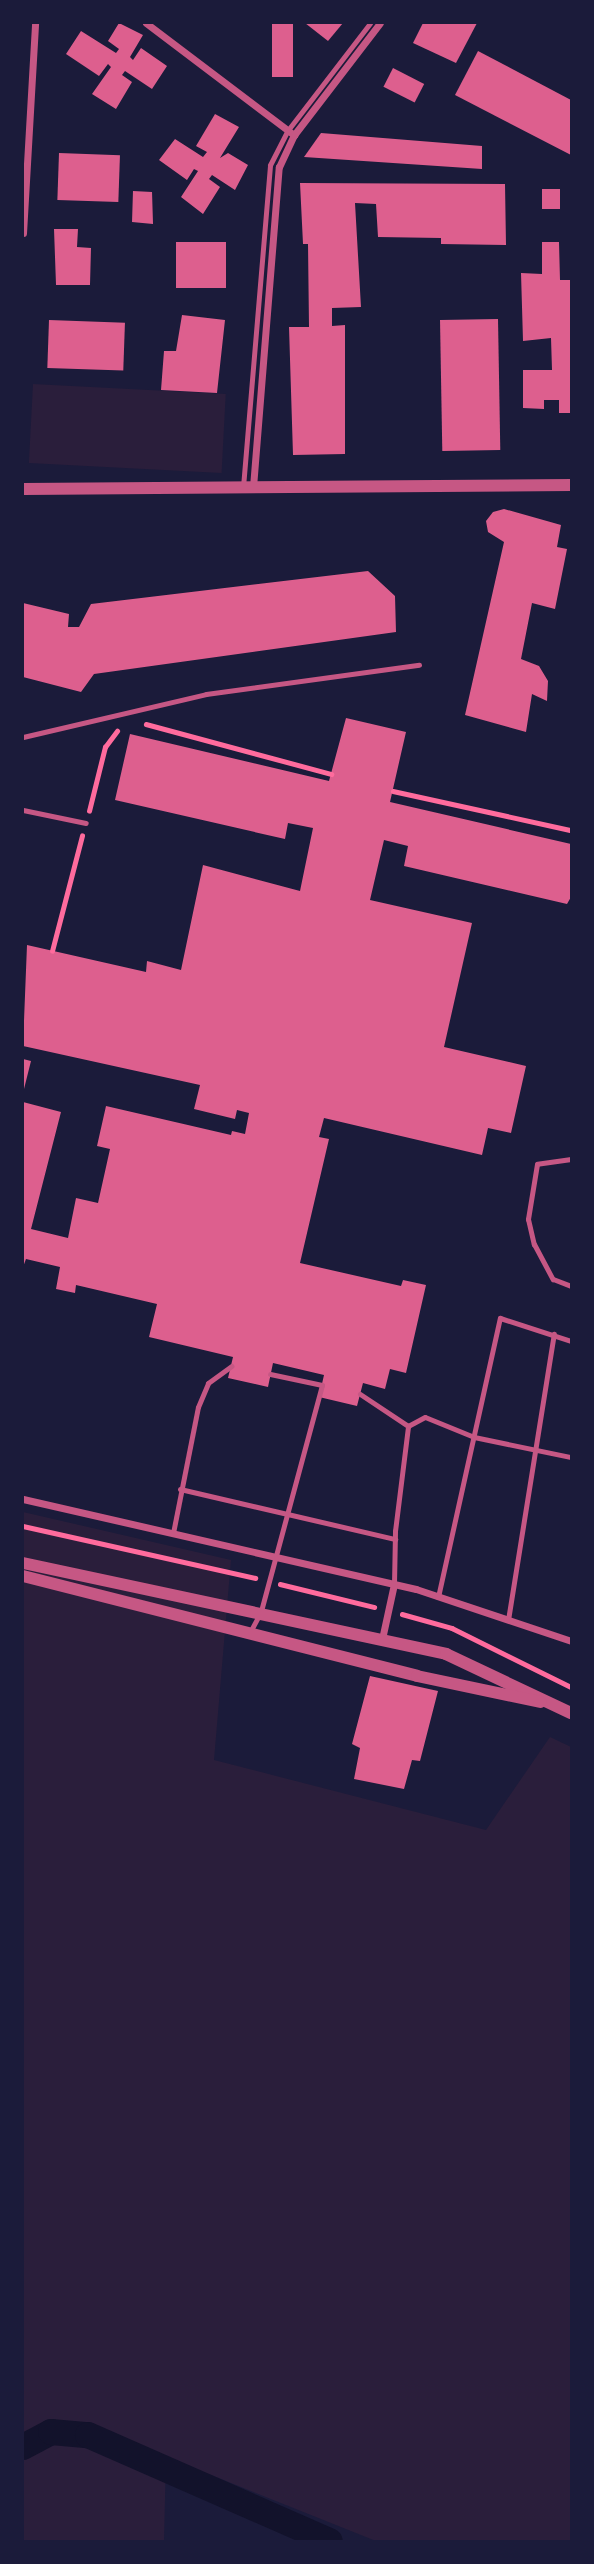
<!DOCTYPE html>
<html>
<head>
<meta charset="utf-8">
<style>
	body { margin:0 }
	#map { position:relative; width:594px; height:2564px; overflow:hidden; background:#1b1b3a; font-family:"PT Sans",sans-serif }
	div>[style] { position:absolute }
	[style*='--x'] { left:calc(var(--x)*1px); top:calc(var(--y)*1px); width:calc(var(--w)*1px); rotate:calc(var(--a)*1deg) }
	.green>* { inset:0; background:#2a1e3b; transform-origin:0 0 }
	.canal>* { height:26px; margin:-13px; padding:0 13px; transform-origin:13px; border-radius:13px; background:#12122b }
	.building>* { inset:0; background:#dd5f8e; transform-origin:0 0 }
	.path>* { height:4.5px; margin:-2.25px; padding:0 2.25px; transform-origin:2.25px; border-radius:2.25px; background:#ff6b9d }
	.service>* { height:5px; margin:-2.5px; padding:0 2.5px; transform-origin:2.5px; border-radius:2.5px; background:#c65784 }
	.minor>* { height:7px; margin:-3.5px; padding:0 3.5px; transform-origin:3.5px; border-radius:3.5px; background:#c65784 }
	.tertiary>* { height:12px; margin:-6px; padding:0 6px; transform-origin:6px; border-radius:6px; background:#c65784 }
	span { translate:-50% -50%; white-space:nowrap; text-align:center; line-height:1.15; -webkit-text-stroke:6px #1b1b3a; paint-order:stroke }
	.frame { position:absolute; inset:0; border:24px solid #1b1b3a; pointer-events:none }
</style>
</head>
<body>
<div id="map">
	<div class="green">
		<i style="left:33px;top:384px;width:193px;height:79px;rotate:3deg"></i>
		<i style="clip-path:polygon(23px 1512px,231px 1560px,214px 1760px,486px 1830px,550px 1737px,571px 1747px,571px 2541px,376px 2541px,166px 2457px,164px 2541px,23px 2541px)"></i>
	</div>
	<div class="canal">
		<i style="--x:23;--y:2447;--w:32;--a:-28"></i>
		<i style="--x:51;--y:2432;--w:37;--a:5"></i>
		<i style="--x:88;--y:2435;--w:264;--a:23.7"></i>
	</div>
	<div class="building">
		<i style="clip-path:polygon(119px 23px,143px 35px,130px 57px,133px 60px,141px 48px,167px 66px,152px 89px,125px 71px,122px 75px,132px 82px,116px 109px,92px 94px,111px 67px,108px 64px,99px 76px,66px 54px,81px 31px,116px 53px,119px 49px,108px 41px)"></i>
		<i style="left:272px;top:23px;width:21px;height:54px"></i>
		<i style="clip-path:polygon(305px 23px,343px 23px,328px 41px)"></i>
		<i style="clip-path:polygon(423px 23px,477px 23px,456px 63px,413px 43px)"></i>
		<i style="clip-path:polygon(478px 51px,571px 100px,571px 155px,455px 95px)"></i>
		<i style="left:393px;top:68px;width:35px;height:21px;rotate:27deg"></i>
		<i style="clip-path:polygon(215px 114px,239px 127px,220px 158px,228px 153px,248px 165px,235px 190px,212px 175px,209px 179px,220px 187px,203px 214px,181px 197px,198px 171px,194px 169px,187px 180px,159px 160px,175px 139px,203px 157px,207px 152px,196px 146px)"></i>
		<i style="clip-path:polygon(321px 133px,482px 146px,482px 169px,304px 157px)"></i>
		<i style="left:59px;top:153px;width:61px;height:47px;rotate:2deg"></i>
		<i style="clip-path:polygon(300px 183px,505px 184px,506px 245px,441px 244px,441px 238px,378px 237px,376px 204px,355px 203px,361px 307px,332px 308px,332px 326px,345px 325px,345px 454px,293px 455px,289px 327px,309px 327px,308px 244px,303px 244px)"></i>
		<i style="left:560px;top:189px;width:20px;height:18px;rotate:90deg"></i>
		<i style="clip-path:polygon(133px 191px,152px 192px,153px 224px,132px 222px)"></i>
		<i style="clip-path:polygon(54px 229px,78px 229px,77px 247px,91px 248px,90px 285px,56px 285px)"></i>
		<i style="left:176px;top:242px;width:50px;height:46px"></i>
		<i style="clip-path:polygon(542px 242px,559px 242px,560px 280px,571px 280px,571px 413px,559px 413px,559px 400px,544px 400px,544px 409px,523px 408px,523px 370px,552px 370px,551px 338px,523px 341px,521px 273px,542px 274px)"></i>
		<i style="clip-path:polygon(182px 315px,225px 320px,217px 393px,161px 390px,164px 351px,176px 351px)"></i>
		<i style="left:498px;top:319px;width:131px;height:58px;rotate:89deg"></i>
		<i style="left:49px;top:320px;width:76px;height:48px;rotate:2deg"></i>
		<i style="clip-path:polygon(504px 509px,561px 525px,557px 547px,567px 549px,555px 609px,532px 603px,521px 659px,539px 666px,548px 681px,547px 701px,532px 694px,526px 732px,465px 715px,504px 542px,488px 532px,486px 521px,493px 512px)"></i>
		<i style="clip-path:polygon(368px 571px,395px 596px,396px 632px,94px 674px,81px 692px,23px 677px,23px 603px,69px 614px,68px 627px,79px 627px,91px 604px)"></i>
		<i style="clip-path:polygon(346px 718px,406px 732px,390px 802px,571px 844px,571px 897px,567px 904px,404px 866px,408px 846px,384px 840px,370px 900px,472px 923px,444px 1047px,526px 1066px,511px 1133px,488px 1128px,482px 1155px,324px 1118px,319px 1137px,329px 1139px,300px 1263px,401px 1286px,403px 1280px,426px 1285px,406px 1373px,390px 1369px,385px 1389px,363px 1383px,357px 1406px,319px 1397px,324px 1375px,273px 1363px,268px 1387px,228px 1378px,233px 1357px,149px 1337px,157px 1304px,76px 1285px,75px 1293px,56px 1289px,60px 1267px,26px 1259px,23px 1267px,23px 1102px,61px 1112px,31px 1229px,68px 1238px,76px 1198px,98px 1203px,110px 1149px,97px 1146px,106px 1106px,231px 1135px,232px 1131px,245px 1134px,249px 1113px,237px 1110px,235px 1119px,194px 1109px,200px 1085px,23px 1046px,27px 945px,146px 972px,147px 961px,181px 970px,203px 865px,300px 891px,313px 828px,288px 823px,285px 839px,115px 800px,130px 734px,329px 781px)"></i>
		<i style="clip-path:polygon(23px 1059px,31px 1061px,24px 1089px,23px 1089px)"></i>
		<i style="clip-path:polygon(370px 1676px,438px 1691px,420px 1761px,412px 1760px,404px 1789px,354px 1779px,360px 1748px,352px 1744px)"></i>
	</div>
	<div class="path">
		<i style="--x:146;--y:724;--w:192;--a:15.1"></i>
		<i style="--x:393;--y:791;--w:182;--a:12.4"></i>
		<i style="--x:89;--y:811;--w:66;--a:-76"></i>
		<i style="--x:105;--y:747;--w:20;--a:-53"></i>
		<i style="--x:52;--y:951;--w:119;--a:-75.4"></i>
		<i style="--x:23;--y:1526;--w:238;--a:12.6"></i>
		<i style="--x:280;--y:1584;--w:97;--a:13.7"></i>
		<i style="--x:402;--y:1614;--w:52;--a:15.6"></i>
		<i style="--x:452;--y:1628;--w:133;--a:26.4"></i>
	</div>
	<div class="service">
		<i style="--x:243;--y:487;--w:323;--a:-85.2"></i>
		<i style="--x:270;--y:165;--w:39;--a:-63"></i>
		<i style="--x:288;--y:130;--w:135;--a:-52.5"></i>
		<i style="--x:23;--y:737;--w:188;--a:-13.2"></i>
		<i style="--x:206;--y:694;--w:215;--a:-7.8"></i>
		<i style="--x:23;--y:810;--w:64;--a:11.7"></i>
		<i style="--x:571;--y:1159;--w:34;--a:172"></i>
		<i style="--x:537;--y:1164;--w:56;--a:99.3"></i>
		<i style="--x:528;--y:1219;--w:26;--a:77"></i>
		<i style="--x:534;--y:1244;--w:40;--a:62"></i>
		<i style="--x:553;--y:1279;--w:19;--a:21"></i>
		<i style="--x:360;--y:1394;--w:58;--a:33.7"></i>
		<i style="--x:180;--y:1489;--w:221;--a:13.1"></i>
		<i style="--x:173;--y:1533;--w:128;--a:-78.8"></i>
		<i style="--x:198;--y:1407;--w:26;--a:-67"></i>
		<i style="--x:208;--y:1383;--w:29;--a:-36"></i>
		<i style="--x:394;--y:1584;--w:53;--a:-88.9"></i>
		<i style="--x:395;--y:1531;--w:106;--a:-82.9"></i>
		<i style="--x:408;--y:1426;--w:19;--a:-28"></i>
		<i style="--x:425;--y:1417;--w:53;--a:22.2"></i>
		<i style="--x:474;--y:1437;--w:99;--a:11.7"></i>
		<i style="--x:438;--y:1597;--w:286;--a:-77.5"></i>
		<i style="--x:500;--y:1318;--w:75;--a:17.9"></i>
		<i style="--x:508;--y:1620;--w:290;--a:-80.9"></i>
		<i style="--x:249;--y:1634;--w:26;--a:-62"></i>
		<i style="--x:261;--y:1611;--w:234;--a:-74.9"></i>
		<i style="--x:322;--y:1385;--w:53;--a:-168.1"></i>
	</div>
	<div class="minor">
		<i style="--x:146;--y:23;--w:186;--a:37.1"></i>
		<i style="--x:23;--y:233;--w:210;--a:-86.7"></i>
		<i style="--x:253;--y:487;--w:321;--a:-85.4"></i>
		<i style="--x:279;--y:167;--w:35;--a:-65"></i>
		<i style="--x:294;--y:135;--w:141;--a:-52.5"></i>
		<i style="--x:23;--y:1499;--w:403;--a:12.9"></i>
		<i style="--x:416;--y:1589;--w:163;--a:18.5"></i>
		<i style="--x:382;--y:1639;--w:56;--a:-77.7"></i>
	</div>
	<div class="tertiary">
		<i style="--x:23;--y:489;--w:548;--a:-0.42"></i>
		<i style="--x:23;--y:1563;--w:433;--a:12.1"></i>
		<i style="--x:446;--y:1654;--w:138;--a:25.3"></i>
		<i style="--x:23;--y:1576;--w:406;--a:14.2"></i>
		<i style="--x:417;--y:1676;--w:126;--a:11.9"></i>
	</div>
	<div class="frame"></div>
</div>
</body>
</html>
